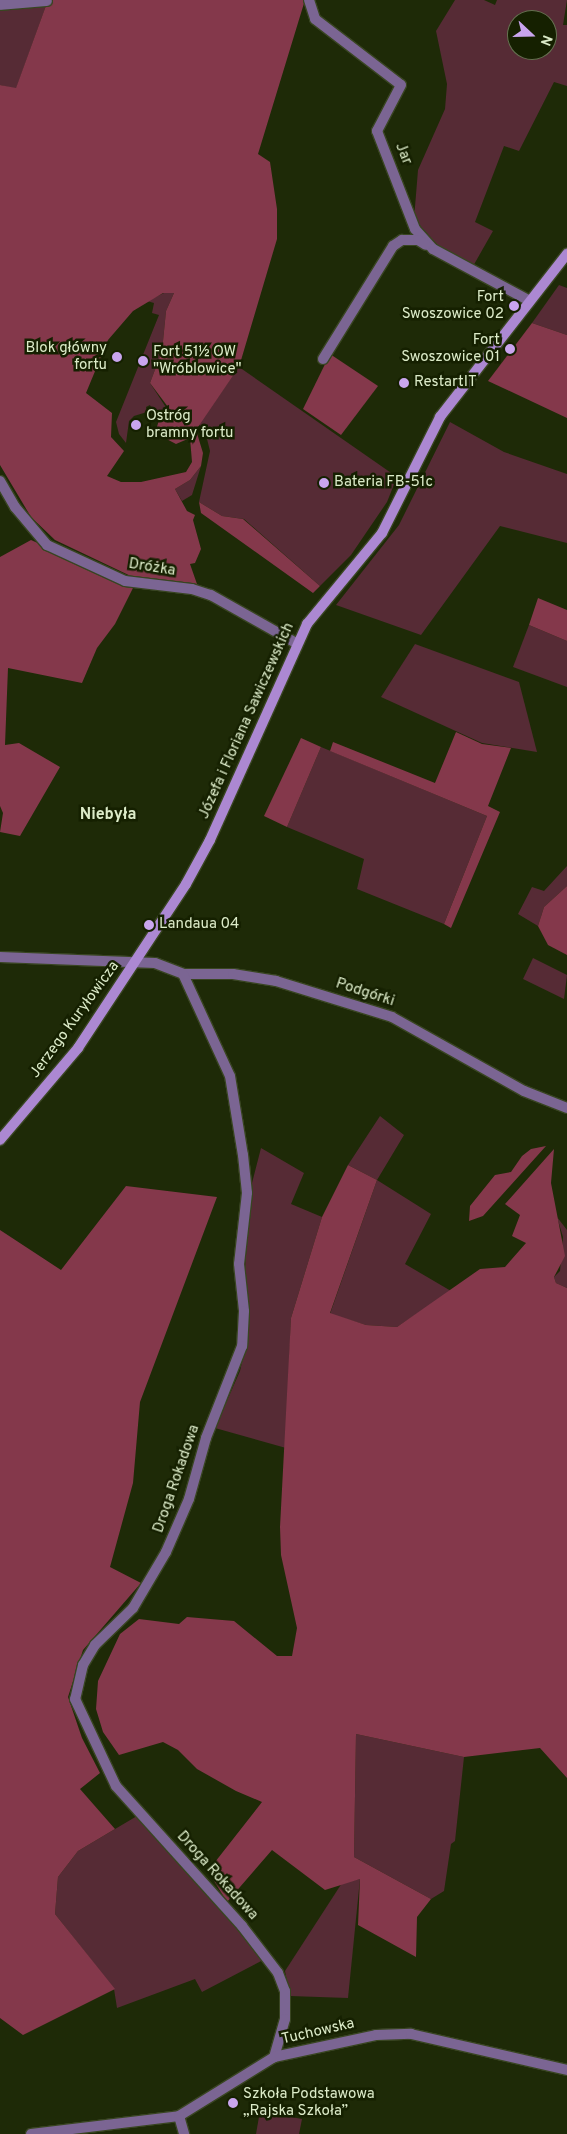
<!DOCTYPE html>
<html>
<head>
<meta charset="utf-8">
<style>
	body { margin:0 }
	#map { position:relative; width:567px; height:2134px; overflow:hidden; background:#1e2a07; font-family:Overpass,sans-serif }
	div>[style] { position:absolute }
	[style*='--x'] { left:calc(var(--x)*1px); top:calc(var(--y)*1px); width:calc(var(--w)*1px); rotate:calc(var(--a)*1deg) }
	.green>* { inset:0; background:#562b35 }
	.forest>* { inset:0; background:#84384b }
	.roads { filter:drop-shadow(1px 0 #394522) drop-shadow(-1px 0 #394522) drop-shadow(0 1px #394522) drop-shadow(0 -1px #394522) }
	.street>* { height:10px; margin:-5px; padding:0 5px; transform-origin:5px; border-radius:5px; background:#7b6593 }
	.secondary>* { height:10px; margin:-5px; padding:0 5px; transform-origin:5px; border-radius:5px; background:#ac88d2 }
	.dots>* { width:14px; height:14px; translate:-50% -50%; box-sizing:border-box; border:2px solid #152000; border-radius:50% }
	span { translate:-50% -50%; white-space:nowrap; text-align:center; line-height:1.15; -webkit-text-stroke:5px #152000; paint-order:stroke }
	.street-label { font-size:15px; color:#dcebc8 }
	.poi-label { font-size:15px; color:#dcebc8 }
	.right { translate:-100% -50%; text-align:right }
	.left { translate:0 -50%; text-align:left }
	.neighbourhood-label { font-size:16px; color:#dcebc8; font-weight:700 }
	.north { position:absolute; left:507px; top:10px; width:50px; height:50px; box-sizing:border-box; background:#152000; border:1px solid #657150; border-radius:50%; rotate:111deg; font-size:14px; font-weight:700; line-height:20px; text-align:center; color:#dcebc8 }
	.north::after { content:''; display:block; margin:auto; width:18px; height:22px; background:#c9a5ee; clip-path:polygon(50% 0,100% 100%,50% 72%,0 100%) }
</style>
</head>
<body>
<div id="map">
	<div class="green">
		<i style="clip-path:polygon(evenodd,455px 0,484px 0,495px 5px,497px 0,567px 0,563px 25px,567px 25px,567px 86px,554px 82px,519px 151px,504px 146px,475px 222px,493px 231px,472px 268px,443px 251px,414px 219px,418px 170px,445px 109px,447px 84px,436px 31px,455px 0,517px 20px,547px 20px,547px 50px,517px 50px,517px 20px)"></i>
		<i style="clip-path:polygon(47px 3px,16px 89px,0 85px,0 6px)"></i>
		<i style="clip-path:polygon(559px 285px,567px 288px,567px 335px,532px 323px)"></i>
		<i style="clip-path:polygon(164px 293px,174px 293px,166px 311px,162px 351px,150px 383px,167px 409px,153px 412px,150px 405px,146px 407px,147px 412px,134px 416px,129px 421px,126px 443px,119px 434px,116px 422px,159px 315px,152px 313px,154px 303px,147px 301px)"></i>
		<i style="clip-path:polygon(239px 367px,397px 477px,387px 502px,351px 555px,320px 586px,244px 519px,222px 516px,199px 502px,210px 451px,205px 431px,199px 424px)"></i>
		<i style="clip-path:polygon(450px 422px,504px 452px,567px 474px,567px 543px,500px 526px,421px 635px,336px 605px,399px 525px)"></i>
		<i style="clip-path:polygon(201px 466px,192px 495px,182px 501px,175px 489px,190px 480px)"></i>
		<i style="clip-path:polygon(529px 625px,567px 641px,567px 687px,513px 667px)"></i>
		<i style="clip-path:polygon(415px 644px,519px 682px,537px 752px,482px 743px,381px 697px)"></i>
		<i style="clip-path:polygon(321px 747px,487px 816px,444px 924px,357px 889px,364px 859px,287px 827px)"></i>
		<i style="clip-path:polygon(567px 866px,567px 886px,544px 907px,538px 926px,518px 914px,532px 887px,544px 891px)"></i>
		<i style="clip-path:polygon(533px 958px,567px 975px,564px 999px,523px 979px)"></i>
		<i style="clip-path:polygon(380px 1116px,404px 1135px,377px 1180px,431px 1214px,405px 1264px,451px 1291px,397px 1327px,366px 1325px,330px 1314px,377px 1180px,348px 1165px)"></i>
		<i style="clip-path:polygon(261px 1148px,304px 1173px,291px 1204px,322px 1217px,291px 1318px,286px 1448px,215px 1428px,240px 1371px,249px 1331px,245px 1267px,252px 1183px)"></i>
		<i style="clip-path:polygon(557px 1217px,567px 1230px,567px 1288px,556px 1283px,554px 1277px,560px 1271px,563px 1237px)"></i>
		<i style="clip-path:polygon(356px 1734px,464px 1757px,455px 1841px,451px 1844px,444px 1891px,431px 1899px,354px 1857px)"></i>
		<i style="clip-path:polygon(137px 1816px,265px 1959px,202px 1992px,195px 1979px,117px 2008px,114px 1989px,55px 1914px,58px 1877px,78px 1851px)"></i>
		<i style="clip-path:polygon(360px 1879px,348px 1998px,290px 1996px,285px 1971px,342px 1883px)"></i>
		<i style="clip-path:polygon(260px 2111px,302px 2119px,299px 2134px,256px 2134px)"></i>
	</div>
	<div class="forest">
		<i style="clip-path:polygon(evenodd,48px 0,305px 0,258px 154px,270px 162px,277px 209px,277px 239px,239px 367px,196px 430px,203px 453px,201px 466px,190px 480px,175px 489px,187px 511px,195px 515px,193px 520px,201px 549px,195px 563px,190px 564px,197px 584px,137px 579px,55px 540px,31px 517px,0 465px,0 85px,16px 88px,48px 0,163px 293px,174px 293px,166px 311px,162px 351px,150px 383px,171px 411px,170px 416px,160px 417px,155px 433px,176px 444px,190px 438px,192px 462px,186px 472px,141px 482px,121px 482px,107px 476px,124px 451px,111px 437px,112px 413px,86px 393px,108px 340px,133px 311px,163px 293px)"></i>
		<i style="clip-path:polygon(532px 323px,567px 335px,567px 418px,488px 381px)"></i>
		<i style="clip-path:polygon(330px 354px,378px 386px,341px 435px,303px 409px)"></i>
		<i style="clip-path:polygon(199px 502px,222px 516px,243px 519px,320px 586px,313px 593px,201px 513px)"></i>
		<i style="clip-path:polygon(31px 540px,134px 586px,115px 624px,97px 648px,82px 683px,8px 668px,5px 745px,19px 743px,60px 767px,20px 836px,0 832px,3px 813px,0 806px,0 557px)"></i>
		<i style="clip-path:polygon(538px 598px,567px 610px,567px 641px,529px 625px)"></i>
		<i style="clip-path:polygon(456px 732px,482px 744px,511px 748px,488px 806px,500px 812px,451px 928px,444px 924px,487px 816px,330px 751px,333px 742px,435px 783px)"></i>
		<i style="clip-path:polygon(301px 738px,321px 747px,287px 827px,264px 816px)"></i>
		<i style="clip-path:polygon(567px 886px,567px 955px,548px 945px,538px 926px,544px 907px)"></i>
		<i style="clip-path:polygon(546px 1146px,483px 1216px,469px 1221px,470px 1206px,495px 1175px,511px 1172px,522px 1156px,531px 1149px)"></i>
		<i style="clip-path:polygon(554px 1149px,551px 1183px,565px 1256px,554px 1277px,556px 1283px,567px 1288px,567px 1778px,540px 1748px,464px 1757px,356px 1734px,354px 1857px,431px 1899px,417px 1917px,416px 1957px,358px 1925px,360px 1879px,325px 1890px,272px 1850px,227px 1902px,208px 1871px,262px 1802px,236px 1791px,197px 1769px,178px 1750px,163px 1742px,119px 1755px,103px 1732px,96px 1709px,98px 1681px,120px 1634px,139px 1619px,179px 1624px,187px 1617px,234px 1621px,277px 1656px,292px 1656px,297px 1628px,281px 1555px,280px 1527px,291px 1318px,322px 1217px,348px 1165px,377px 1180px,330px 1313px,366px 1325px,397px 1327px,480px 1269px,505px 1267px,526px 1243px,512px 1236px,520px 1215px,505px 1204px)"></i>
		<i style="clip-path:polygon(126px 1186px,217px 1197px,140px 1402px,133px 1483px,110px 1567px,141px 1583px,83px 1650px,68px 1697px,82px 1738px,100px 1773px,80px 1789px,115px 1829px,78px 1851px,58px 1877px,55px 1914px,115px 1989px,23px 2035px,0 2018px,0 1230px,61px 1270px)"></i>
	</div>
	<div class="roads">
		<div class="street">
			<i style="--x:309;--y:0;--w:20;--a:72"></i>
			<i style="--x:315;--y:19;--w:108;--a:37.5"></i>
			<i style="--x:401;--y:85;--w:52;--a:117.6"></i>
			<i style="--x:377;--y:131;--w:105;--a:68.8"></i>
			<i style="--x:415;--y:229;--w:27;--a:48"></i>
			<i style="--x:433;--y:249;--w:110;--a:28.2"></i>
			<i style="--x:0;--y:5;--w:47;--a:-4.9"></i>
			<i style="--x:323;--y:359;--w:133;--a:-58.2"></i>
			<i style="--x:393;--y:246;--w:11;--a:-34"></i>
			<i style="--x:402;--y:240;--w:16;--a:0"></i>
			<i style="--x:418;--y:240;--w:9;--a:32"></i>
			<i style="--x:0;--y:481;--w:30;--a:60"></i>
			<i style="--x:15;--y:507;--w:50;--a:49.9"></i>
			<i style="--x:47;--y:545;--w:86;--a:24.8"></i>
			<i style="--x:125;--y:581;--w:67;--a:6.8"></i>
			<i style="--x:192;--y:589;--w:20;--a:18"></i>
			<i style="--x:211;--y:595;--w:98;--a:29.5"></i>
			<i style="--x:0;--y:957;--w:155;--a:2.2"></i>
			<i style="--x:155;--y:963;--w:30;--a:21"></i>
			<i style="--x:183;--y:974;--w:50;--a:0"></i>
			<i style="--x:233;--y:974;--w:44;--a:9.2"></i>
			<i style="--x:276;--y:981;--w:121;--a:17.2"></i>
			<i style="--x:392;--y:1017;--w:151;--a:29.3"></i>
			<i style="--x:524;--y:1091;--w:46;--a:21.6"></i>
			<i style="--x:183;--y:974;--w:112;--a:65.3"></i>
			<i style="--x:230;--y:1076;--w:80;--a:80.7"></i>
			<i style="--x:243;--y:1155;--w:38;--a:84"></i>
			<i style="--x:247;--y:1193;--w:71;--a:96.4"></i>
			<i style="--x:239;--y:1264;--w:47;--a:83.9"></i>
			<i style="--x:244;--y:1311;--w:35;--a:93"></i>
			<i style="--x:242;--y:1346;--w:99;--a:111.4"></i>
			<i style="--x:206;--y:1438;--w:63;--a:105.6"></i>
			<i style="--x:189;--y:1499;--w:58;--a:113.5"></i>
			<i style="--x:166;--y:1552;--w:65;--a:120.5"></i>
			<i style="--x:133;--y:1608;--w:53;--a:135.8"></i>
			<i style="--x:95;--y:1645;--w:23;--a:121"></i>
			<i style="--x:83;--y:1665;--w:35;--a:103"></i>
			<i style="--x:75;--y:1699;--w:96;--a:64.8"></i>
			<i style="--x:116;--y:1786;--w:188;--a:48"></i>
			<i style="--x:242;--y:1926;--w:59;--a:52.5"></i>
			<i style="--x:278;--y:1973;--w:19;--a:69"></i>
			<i style="--x:285;--y:1991;--w:28;--a:90"></i>
			<i style="--x:285;--y:2019;--w:40;--a:106"></i>
			<i style="--x:179;--y:2116;--w:19;--a:74"></i>
			<i style="--x:31;--y:2134;--w:149;--a:-6.9"></i>
			<i style="--x:179;--y:2116;--w:112;--a:-31.8"></i>
			<i style="--x:274;--y:2057;--w:104;--a:-12.2"></i>
			<i style="--x:376;--y:2035;--w:35;--a:-2"></i>
			<i style="--x:411;--y:2034;--w:160;--a:13"></i>
		</div>
		<div class="secondary">
			<i style="--x:0;--y:1140;--w:121;--a:-49.7"></i>
			<i style="--x:78;--y:1048;--w:196;--a:-56.6"></i>
			<i style="--x:186;--y:884;--w:50;--a:-61.4"></i>
			<i style="--x:210;--y:840;--w:237;--a:-65.8"></i>
			<i style="--x:307;--y:624;--w:118;--a:-50.5"></i>
			<i style="--x:382;--y:533;--w:130;--a:-63.4"></i>
			<i style="--x:440;--y:417;--w:207;--a:-52.1"></i>
		</div>
	</div>
	<div class="dots">
		<i style="left:514px;top:306px;background:#c9a5ee"></i>
		<i style="left:510px;top:349px;background:#c9a5ee"></i>
		<i style="left:117px;top:357px;background:#c9a5ee"></i>
		<i style="left:143px;top:361px;background:#c9a5ee"></i>
		<i style="left:404px;top:383px;background:#c9a5ee"></i>
		<i style="left:136px;top:425px;background:#c9a5ee"></i>
		<i style="left:324px;top:483px;background:#c9a5ee"></i>
		<i style="left:149px;top:925px;background:#c9a5ee"></i>
		<i style="left:233px;top:2103px;background:#c9a5ee"></i>
	</div>
	<div class="street-label">
		<span style="left:403px;top:154px;rotate:68deg">Jar</span>
		<span style="left:152px;top:568px;rotate:9deg">Dróżka</span>
		<span style="left:247px;top:721px;rotate:-66deg">Józefa i Floriana Sawiczewskich</span>
		<span style="left:365px;top:993px;rotate:18deg">Podgórki</span>
		<span style="left:75px;top:1020px;rotate:-54deg">Jerzego Kuryłowicza</span>
		<span style="left:177px;top:1479px;rotate:-71deg">Droga Rokadowa</span>
		<span style="left:217px;top:1876px;rotate:48deg">Droga Rokadowa</span>
		<span style="left:318px;top:2032px;rotate:-13deg">Tuchowska</span>
	</div>
	<div class="poi-label">
		<span class="right" style="left:504px;top:306px">Fort<br>Swoszowice 02</span>
		<span class="right" style="left:500px;top:349px">Fort<br>Swoszowice 01</span>
		<span class="right" style="left:107px;top:357px">Blok główny<br>fortu</span>
		<span class="left" style="left:153px;top:361px">Fort 51½ OW<br>"Wróblowice"</span>
		<span class="left" style="left:414px;top:383px">RestartIT</span>
		<span class="left" style="left:146px;top:425px">Ostróg<br>bramny fortu</span>
		<span class="left" style="left:334px;top:483px">Bateria FB-51c</span>
		<span class="left" style="left:159px;top:925px">Landaua 04</span>
		<span class="left" style="left:243px;top:2103px">Szkoła Podstawowa<br>„Rajska Szkoła”</span>
	</div>
	<div class="neighbourhood-label">
		<span style="left:108px;top:815px">Niebyła</span>
	</div>
	<div class="north">N</div>
</div>
</body>
</html>
